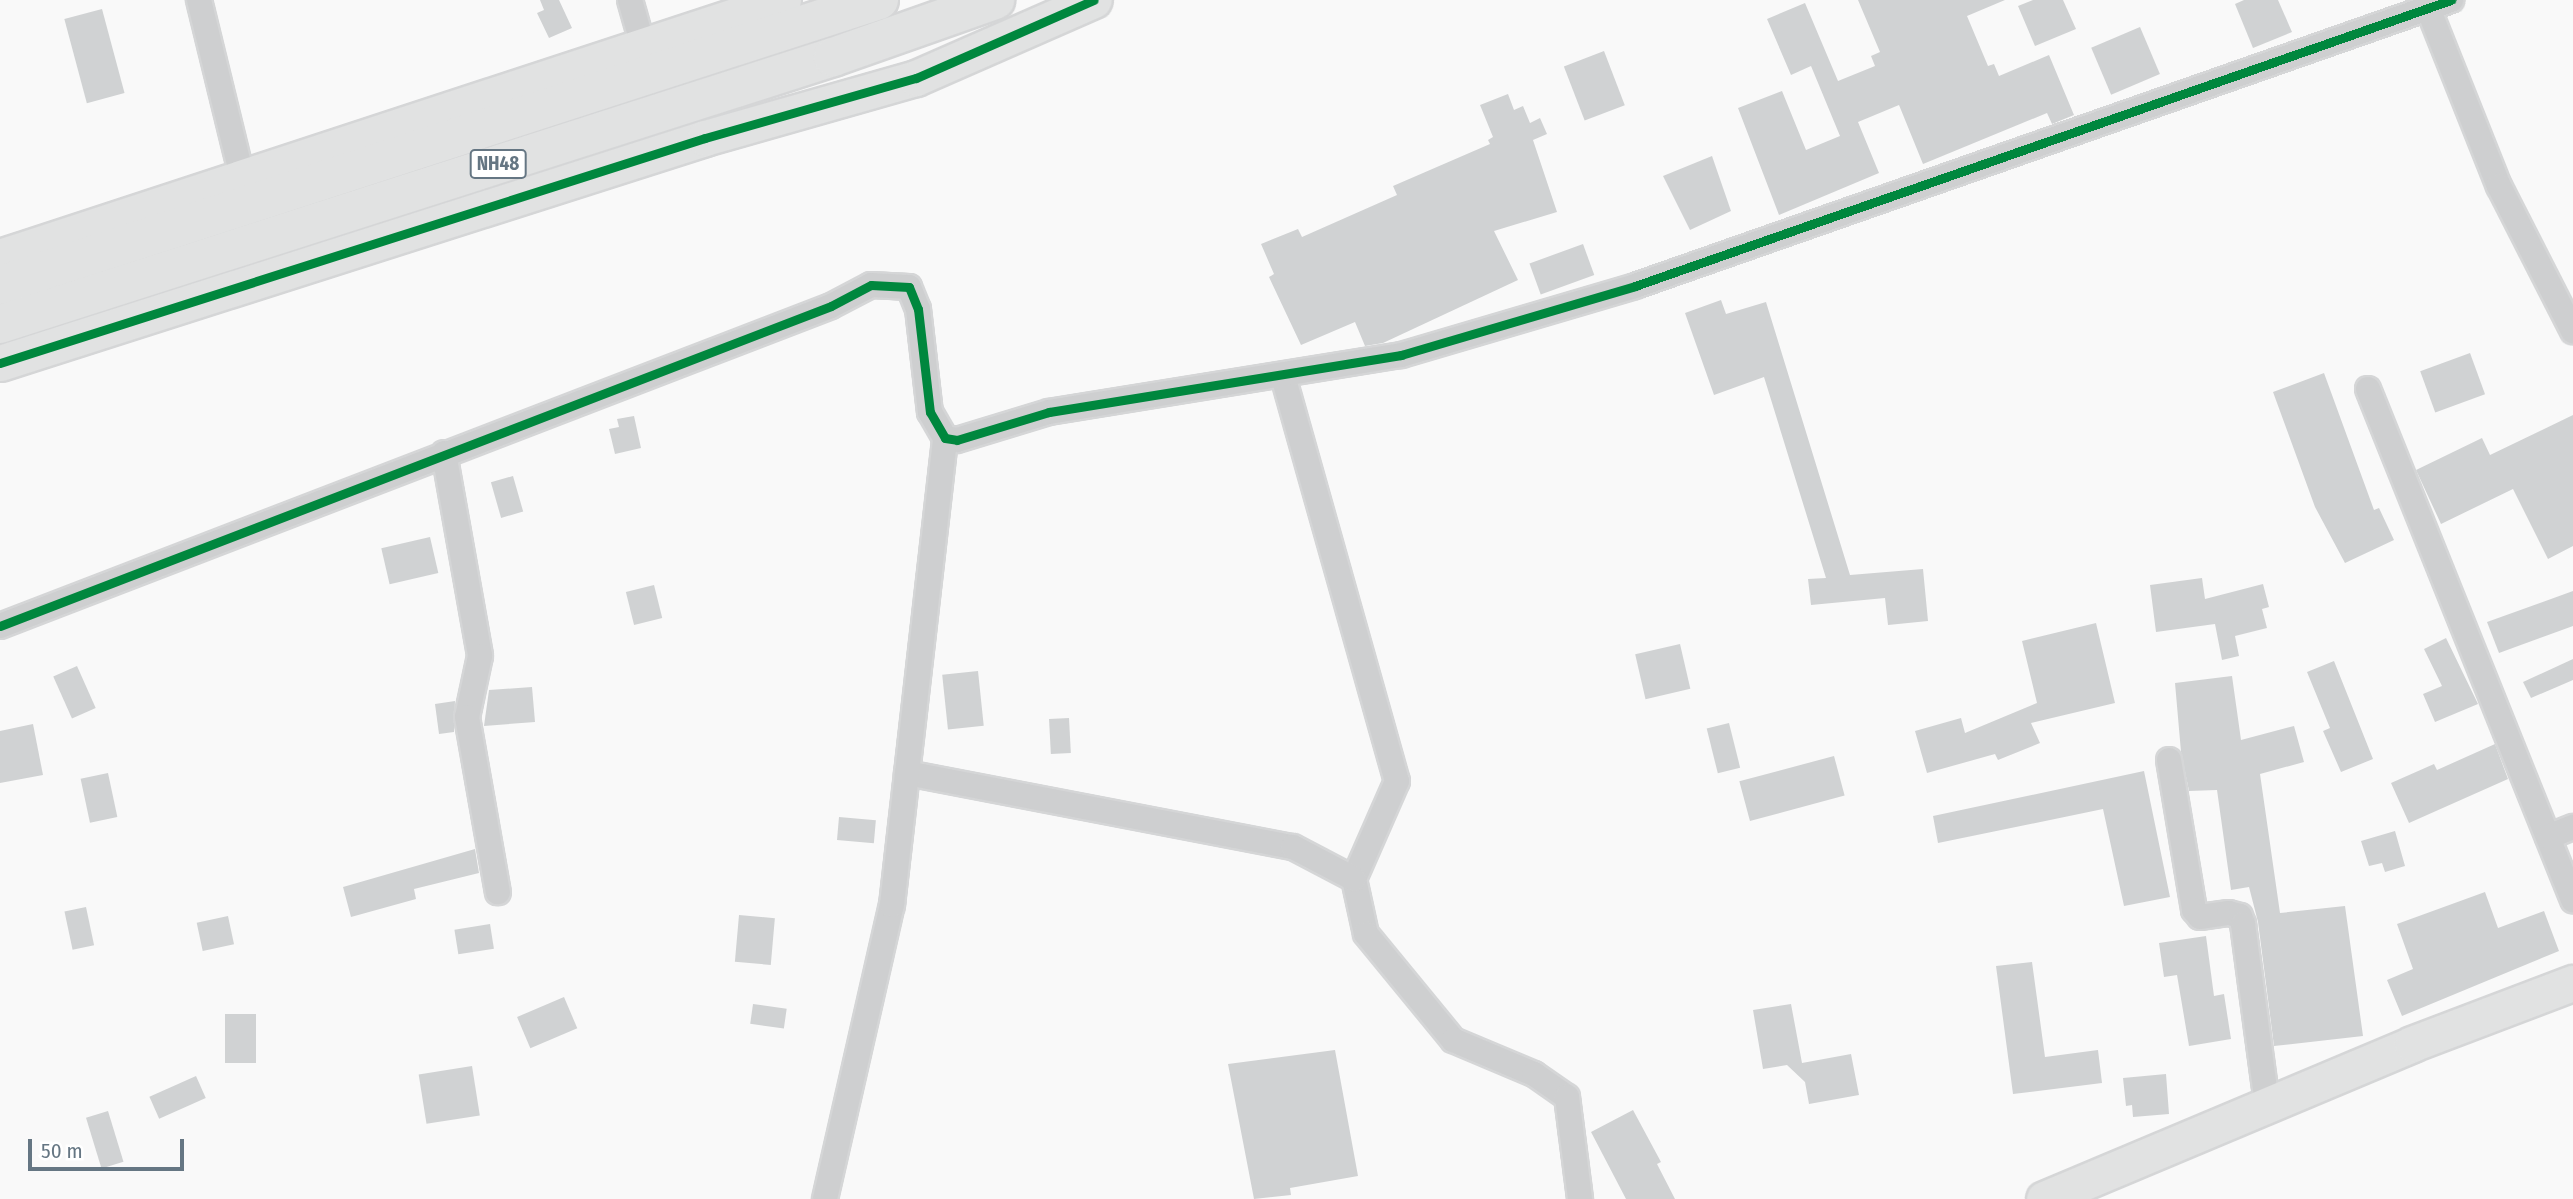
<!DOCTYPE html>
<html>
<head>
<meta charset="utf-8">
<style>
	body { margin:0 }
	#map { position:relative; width:2573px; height:1199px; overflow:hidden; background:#f9f9f9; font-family:"Fira Sans Condensed",sans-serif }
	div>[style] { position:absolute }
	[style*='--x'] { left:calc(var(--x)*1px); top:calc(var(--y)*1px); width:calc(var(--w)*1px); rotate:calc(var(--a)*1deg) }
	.building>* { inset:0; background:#d0d2d3; transform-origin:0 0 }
	.roads { filter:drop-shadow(2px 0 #d5d6d7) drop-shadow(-2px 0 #d5d6d7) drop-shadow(0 2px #d5d6d7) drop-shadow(0 -2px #d5d6d7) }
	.street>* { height:24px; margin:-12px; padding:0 12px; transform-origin:12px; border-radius:12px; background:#cecfd0 }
	.secondary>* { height:35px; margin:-17.5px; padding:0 17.5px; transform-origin:17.5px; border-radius:17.5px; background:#e1e2e2 }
	.highway>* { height:38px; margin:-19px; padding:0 19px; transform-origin:19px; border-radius:19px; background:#e1e2e2 }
	.cycleway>* { height:9px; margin:-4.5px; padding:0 4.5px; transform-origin:4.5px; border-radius:4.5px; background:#00873e }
	span { translate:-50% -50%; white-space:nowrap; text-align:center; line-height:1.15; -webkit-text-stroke:7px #fff; paint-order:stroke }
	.shield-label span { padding:2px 5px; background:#fff; border:2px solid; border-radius:5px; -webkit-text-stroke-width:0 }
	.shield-label { font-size:19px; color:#657683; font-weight:700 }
	.scale { position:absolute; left:28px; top:1139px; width:156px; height:32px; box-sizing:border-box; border:4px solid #657683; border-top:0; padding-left:9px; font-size:21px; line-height:24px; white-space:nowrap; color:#657683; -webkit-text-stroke:5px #fff; paint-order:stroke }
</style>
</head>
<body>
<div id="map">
	<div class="building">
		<i style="clip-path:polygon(540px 0,559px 0,572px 28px,549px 38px,537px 13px,544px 10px)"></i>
		<i style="clip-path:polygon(1858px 0,2005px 0,1967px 16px,1988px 66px,1994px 64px,1999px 76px,2049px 55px,2074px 115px,2052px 124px,2047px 113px,1923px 164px,1899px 105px,1858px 122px,1879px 173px,1779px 215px,1738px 108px,1782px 91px,1806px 150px,1840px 136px,1811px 66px,1791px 75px,1767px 19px,1805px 3px,1838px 81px,1875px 66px,1871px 56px,1880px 52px)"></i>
		<i style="clip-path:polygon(2033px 0,2063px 0,2076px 29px,2035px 46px,2018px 6px)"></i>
		<i style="clip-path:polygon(2244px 0,2278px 0,2292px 32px,2253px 48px,2235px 4px)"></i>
		<i style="left:102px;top:9px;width:87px;height:39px;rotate:75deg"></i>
		<i style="left:2140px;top:27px;width:51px;height:53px;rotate:67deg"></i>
		<i style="left:1604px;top:51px;width:58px;height:43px;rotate:69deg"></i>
		<i style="clip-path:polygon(1508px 94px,1514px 110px,1523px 106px,1530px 123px,1540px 118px,1547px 134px,1533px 140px,1557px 212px,1494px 231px,1518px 280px,1383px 343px,1365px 346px,1355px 322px,1301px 345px,1269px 277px,1274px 274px,1261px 244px,1298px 229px,1302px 237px,1397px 195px,1393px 186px,1490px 144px,1488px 140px,1493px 137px,1480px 105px)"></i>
		<i style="clip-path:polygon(1712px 156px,1731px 211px,1690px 230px,1663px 176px)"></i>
		<i style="left:1583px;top:244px;width:33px;height:57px;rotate:70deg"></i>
		<i style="clip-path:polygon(1721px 300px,1726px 314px,1766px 302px,1850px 575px,1923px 569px,1928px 621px,1888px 625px,1885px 598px,1811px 605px,1808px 579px,1826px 578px,1764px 377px,1714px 395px,1685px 313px)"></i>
		<i style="left:2470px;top:353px;width:44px;height:53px;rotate:70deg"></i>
		<i style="clip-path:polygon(2324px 373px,2374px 510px,2379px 508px,2394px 540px,2345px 563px,2315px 507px,2273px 392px)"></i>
		<i style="clip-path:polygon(2573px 415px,2573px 546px,2548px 559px,2513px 489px,2441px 524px,2416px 470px,2482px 438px,2490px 455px)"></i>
		<i style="clip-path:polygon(634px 416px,641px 448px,615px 454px,609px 429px,619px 427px,617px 419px)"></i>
		<i style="left:513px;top:476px;width:37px;height:23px;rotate:74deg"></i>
		<i style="left:430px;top:537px;width:37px;height:50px;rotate:77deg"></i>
		<i style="clip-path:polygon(2202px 578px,2205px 599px,2263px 584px,2269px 607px,2262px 609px,2267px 628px,2235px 636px,2239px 656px,2222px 660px,2215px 624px,2156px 632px,2150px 585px)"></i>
		<i style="left:654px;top:585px;width:34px;height:29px;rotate:76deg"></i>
		<i style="clip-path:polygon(2573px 591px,2573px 626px,2499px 653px,2487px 622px)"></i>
		<i style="clip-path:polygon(2096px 623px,2115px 703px,2031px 723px,2040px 743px,1998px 760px,1995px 754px,1927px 773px,1915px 731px,1961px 718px,1965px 733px,2037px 703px,2022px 641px)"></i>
		<i style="clip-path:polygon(2446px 638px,2478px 704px,2435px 722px,2423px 694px,2442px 686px,2424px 649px)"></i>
		<i style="left:1680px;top:644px;width:46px;height:46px;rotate:77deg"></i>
		<i style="clip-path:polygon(2573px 659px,2573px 680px,2531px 698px,2523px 682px)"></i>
		<i style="clip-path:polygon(2334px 661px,2373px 759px,2341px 772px,2323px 731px,2330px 728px,2307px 672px)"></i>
		<i style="left:77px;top:666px;width:46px;height:26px;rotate:66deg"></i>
		<i style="left:978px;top:671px;width:55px;height:36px;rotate:84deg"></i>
		<i style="clip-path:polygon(2232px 676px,2241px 740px,2294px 726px,2304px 762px,2260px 774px,2280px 913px,2345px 906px,2363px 1036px,2274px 1046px,2258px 922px,2249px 887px,2231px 890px,2217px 790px,2189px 791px,2181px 752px,2175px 683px)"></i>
		<i style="clip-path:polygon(532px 687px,535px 722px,484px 726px,489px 690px)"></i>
		<i style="clip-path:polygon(455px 701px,454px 732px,439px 734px,435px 704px)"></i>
		<i style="left:1069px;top:718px;width:35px;height:20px;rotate:87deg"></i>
		<i style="left:1729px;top:723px;width:46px;height:23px;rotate:76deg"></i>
		<i style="clip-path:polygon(33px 724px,43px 775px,0 783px,0 731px)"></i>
		<i style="clip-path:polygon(2495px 744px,2508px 779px,2409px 823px,2391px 783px,2434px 764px,2437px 770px)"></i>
		<i style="left:1834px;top:756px;width:41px;height:98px;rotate:75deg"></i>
		<i style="clip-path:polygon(2144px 771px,2170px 897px,2124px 906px,2103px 809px,1938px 843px,1933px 816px)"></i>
		<i style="left:108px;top:773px;width:45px;height:28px;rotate:78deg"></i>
		<i style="left:839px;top:817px;width:37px;height:23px;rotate:5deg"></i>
		<i style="clip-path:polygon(2395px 831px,2405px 866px,2385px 872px,2382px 863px,2369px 866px,2361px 841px)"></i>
		<i style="clip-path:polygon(475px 849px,479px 873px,414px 889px,416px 899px,351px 917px,343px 887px)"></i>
		<i style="clip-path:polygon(2485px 892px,2498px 928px,2544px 911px,2559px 951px,2402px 1016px,2387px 980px,2413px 969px,2397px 924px)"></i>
		<i style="left:86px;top:907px;width:39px;height:22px;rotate:78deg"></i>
		<i style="left:739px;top:915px;width:36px;height:47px;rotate:5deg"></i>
		<i style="left:228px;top:916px;width:29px;height:32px;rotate:78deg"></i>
		<i style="left:490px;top:924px;width:25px;height:36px;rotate:81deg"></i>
		<i style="clip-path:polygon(2206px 936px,2214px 996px,2224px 994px,2231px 1039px,2189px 1046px,2177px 975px,2164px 977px,2159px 943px)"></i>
		<i style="clip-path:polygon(2032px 962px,2045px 1057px,2098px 1050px,2102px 1083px,2013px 1094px,1996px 966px)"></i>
		<i style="left:564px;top:997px;width:34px;height:51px;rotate:67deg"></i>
		<i style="left:753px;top:1004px;width:34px;height:20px;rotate:8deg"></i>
		<i style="clip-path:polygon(1791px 1004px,1802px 1063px,1851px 1054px,1859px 1095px,1809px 1104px,1805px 1082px,1787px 1065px,1763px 1069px,1753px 1010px)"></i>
		<i style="left:225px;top:1014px;width:31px;height:49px"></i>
		<i style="clip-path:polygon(1335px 1050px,1358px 1176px,1290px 1188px,1291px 1195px,1254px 1199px,1228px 1064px)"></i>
		<i style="left:472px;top:1066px;width:50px;height:54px;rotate:81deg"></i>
		<i style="clip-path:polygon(2166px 1074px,2169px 1114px,2133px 1117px,2132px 1105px,2126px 1106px,2123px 1078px)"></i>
		<i style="left:196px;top:1076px;width:24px;height:51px;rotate:66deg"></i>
		<i style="clip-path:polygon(1633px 1110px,1661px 1162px,1657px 1164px,1675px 1199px,1626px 1199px,1591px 1132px)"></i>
		<i style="left:108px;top:1111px;width:53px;height:23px;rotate:73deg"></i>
	</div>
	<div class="roads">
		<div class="street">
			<i style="--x:199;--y:0;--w:182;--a:76.3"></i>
			<i style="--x:630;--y:0;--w:48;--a:74.2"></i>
			<i style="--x:2428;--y:8;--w:192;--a:68.3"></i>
			<i style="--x:2499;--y:186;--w:163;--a:63"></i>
			<i style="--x:1283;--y:376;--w:421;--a:74.3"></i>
			<i style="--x:1397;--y:781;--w:107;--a:113.7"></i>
			<i style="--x:1354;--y:879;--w:56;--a:77.7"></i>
			<i style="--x:1366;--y:934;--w:137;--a:50.6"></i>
			<i style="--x:1453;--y:1040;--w:88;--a:22.8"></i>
			<i style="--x:1534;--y:1074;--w:40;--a:34.9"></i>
			<i style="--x:1567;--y:1097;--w:103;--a:82.7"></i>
			<i style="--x:2368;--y:389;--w:551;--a:68.14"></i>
			<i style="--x:444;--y:453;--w:206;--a:79.9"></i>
			<i style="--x:480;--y:656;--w:62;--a:102"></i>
			<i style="--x:467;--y:717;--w:178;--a:80"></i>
			<i style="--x:0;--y:626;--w:890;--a:-21.06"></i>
			<i style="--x:831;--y:306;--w:45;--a:-27.7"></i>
			<i style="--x:871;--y:285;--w:38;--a:3"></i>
			<i style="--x:909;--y:287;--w:24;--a:68"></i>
			<i style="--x:918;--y:309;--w:104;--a:83.4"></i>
			<i style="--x:930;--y:412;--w:30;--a:60"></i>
			<i style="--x:945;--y:438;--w:12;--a:9"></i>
			<i style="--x:957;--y:440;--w:96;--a:-16.9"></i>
			<i style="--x:1049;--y:412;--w:357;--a:-9.2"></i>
			<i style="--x:1401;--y:355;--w:244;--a:-16.4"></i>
			<i style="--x:1635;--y:286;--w:865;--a:-19.32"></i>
			<i style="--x:2169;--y:760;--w:152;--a:80.5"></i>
			<i style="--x:2194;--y:910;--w:9;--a:49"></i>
			<i style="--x:2200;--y:917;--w:29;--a:-8"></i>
			<i style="--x:2229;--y:913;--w:11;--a:15"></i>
			<i style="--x:2240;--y:916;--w:9;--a:69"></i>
			<i style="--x:2243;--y:924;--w:183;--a:82.4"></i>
			<i style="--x:907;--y:773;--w:393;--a:10.9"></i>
			<i style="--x:1293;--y:847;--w:69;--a:27.7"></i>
			<i style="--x:2548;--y:837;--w:27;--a:-22"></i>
			<i style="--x:825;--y:1199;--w:302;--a:-77.2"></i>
			<i style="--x:892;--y:905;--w:470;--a:-83.5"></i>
		</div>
		<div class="secondary">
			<i style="--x:0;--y:257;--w:824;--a:-18.17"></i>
			<i style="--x:0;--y:363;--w:740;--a:-17.7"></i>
			<i style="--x:705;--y:138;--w:219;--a:-15.9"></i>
			<i style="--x:916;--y:78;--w:194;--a:-23.7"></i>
			<i style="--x:2044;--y:1199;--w:399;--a:-22.8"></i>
			<i style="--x:2412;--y:1044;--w:172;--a:-20.8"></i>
		</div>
		<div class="highway">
			<i style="--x:0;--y:285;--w:924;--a:-17.96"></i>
			<i style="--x:0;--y:324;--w:875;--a:-17.77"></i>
			<i style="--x:833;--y:57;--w:172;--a:-19.4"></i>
		</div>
	</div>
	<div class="cycleway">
		<i style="--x:0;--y:363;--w:740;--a:-17.7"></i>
		<i style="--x:705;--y:138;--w:219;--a:-15.9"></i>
		<i style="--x:916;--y:78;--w:194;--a:-23.7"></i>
		<i style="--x:0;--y:626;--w:890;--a:-21.06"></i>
		<i style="--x:831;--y:306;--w:45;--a:-27.7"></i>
		<i style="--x:871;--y:285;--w:38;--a:3"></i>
		<i style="--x:909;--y:287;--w:24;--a:68"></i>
		<i style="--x:918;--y:309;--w:104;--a:83.4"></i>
		<i style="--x:930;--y:412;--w:30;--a:60"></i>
		<i style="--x:945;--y:438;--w:12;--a:9"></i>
		<i style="--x:957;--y:440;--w:96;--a:-16.9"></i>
		<i style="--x:1049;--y:412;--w:357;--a:-9.2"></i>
		<i style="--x:1401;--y:355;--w:244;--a:-16.4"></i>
		<i style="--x:1635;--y:286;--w:865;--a:-19.32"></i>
	</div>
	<div class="shield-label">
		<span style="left:498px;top:164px">NH48</span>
	</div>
	<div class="scale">50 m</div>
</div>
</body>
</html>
